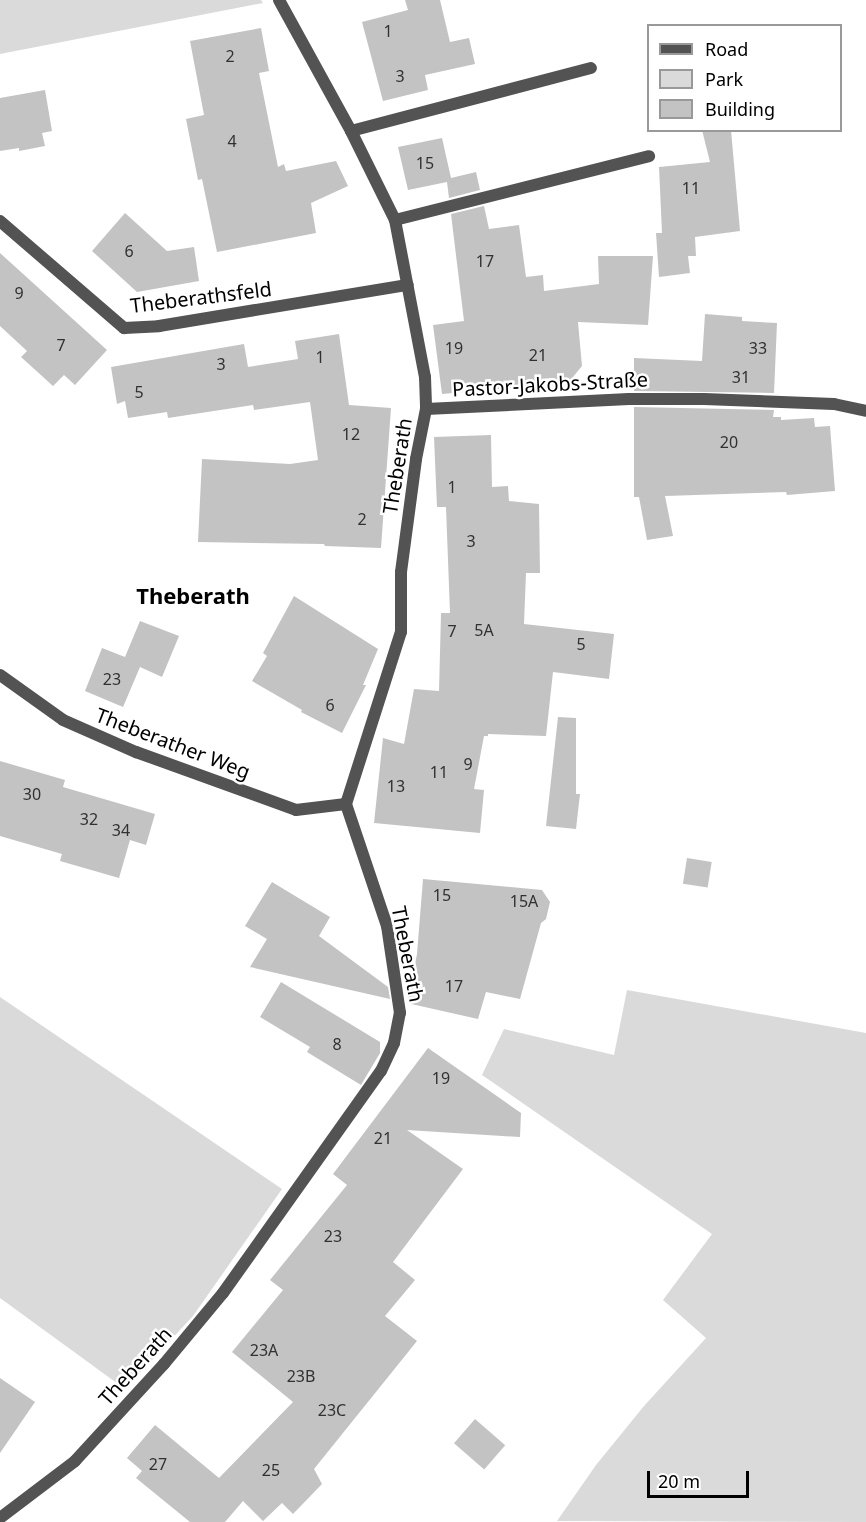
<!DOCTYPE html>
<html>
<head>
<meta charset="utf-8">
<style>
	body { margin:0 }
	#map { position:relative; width:866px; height:1522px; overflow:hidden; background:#fff; font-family:"Noto Sans",sans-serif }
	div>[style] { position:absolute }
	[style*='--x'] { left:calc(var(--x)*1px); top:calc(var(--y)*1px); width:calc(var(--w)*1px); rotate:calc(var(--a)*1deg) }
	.green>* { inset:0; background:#dadada }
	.building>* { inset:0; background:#c3c3c3; transform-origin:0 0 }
	.minor>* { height:12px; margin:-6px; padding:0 6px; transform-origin:6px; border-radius:6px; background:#535353 }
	span { translate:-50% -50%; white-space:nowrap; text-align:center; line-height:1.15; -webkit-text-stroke:5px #fff; paint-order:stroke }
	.number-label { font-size:16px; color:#313131 }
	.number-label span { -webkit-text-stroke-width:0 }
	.street-label { font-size:20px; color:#000 }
	.quarter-label { font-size:22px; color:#000; font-weight:700 }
	.legend { position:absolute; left:647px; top:24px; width:195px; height:108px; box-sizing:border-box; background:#fff; border:2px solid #999; margin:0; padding:8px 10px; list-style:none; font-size:18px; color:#000 }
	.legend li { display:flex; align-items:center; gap:12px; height:30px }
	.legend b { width:30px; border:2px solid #999 }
	.scale { position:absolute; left:647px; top:1471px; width:102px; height:27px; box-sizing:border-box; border:3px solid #000; border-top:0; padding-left:8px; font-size:18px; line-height:21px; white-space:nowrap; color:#000; -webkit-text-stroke:4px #fff; paint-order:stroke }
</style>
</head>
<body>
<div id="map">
	<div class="green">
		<i style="clip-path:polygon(0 0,261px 0,263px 3px,0 54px)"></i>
		<i style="clip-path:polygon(627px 990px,866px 1033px,866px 1522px,557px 1521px,596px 1465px,644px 1406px,706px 1338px,663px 1300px,712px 1234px,482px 1075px,504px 1029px,614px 1055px)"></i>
		<i style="clip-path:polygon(0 997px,282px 1189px,193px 1316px,125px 1389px,0 1298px)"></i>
	</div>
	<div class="building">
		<i style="clip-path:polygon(405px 0,440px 0,450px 42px,469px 38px,475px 64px,425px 75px,428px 90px,383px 101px,362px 22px,408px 10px)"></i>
		<i style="clip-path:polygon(261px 28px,269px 71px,259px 73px,278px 167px,284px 164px,286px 171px,336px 161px,348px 186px,311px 203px,316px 233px,217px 252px,202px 179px,198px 180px,186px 119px,204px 115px,190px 41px)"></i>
		<i style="clip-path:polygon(45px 90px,52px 131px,42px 133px,45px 146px,19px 151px,19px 148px,0 151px,0 98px)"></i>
		<i style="clip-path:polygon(702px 130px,731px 130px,740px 231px,695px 237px,696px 256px,688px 256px,690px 273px,659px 277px,656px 233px,662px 233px,659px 167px,710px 162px)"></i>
		<i style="clip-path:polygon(442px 138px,451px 178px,476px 172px,480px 190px,449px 198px,447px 182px,408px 190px,398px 147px)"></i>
		<i style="clip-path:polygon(484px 206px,489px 229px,519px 225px,526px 277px,543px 275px,544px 291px,599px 284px,598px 256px,653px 256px,648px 325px,578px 322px,582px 366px,568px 383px,442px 394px,433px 325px,464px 321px,451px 214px)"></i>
		<i style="clip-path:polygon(125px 213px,167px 251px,194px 247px,199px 281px,137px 292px,92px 251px)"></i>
		<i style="clip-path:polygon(0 253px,107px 350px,75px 385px,64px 375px,53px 386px,21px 357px,27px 351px,0 326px)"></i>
		<i style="clip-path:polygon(705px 314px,742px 317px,742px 321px,777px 323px,774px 393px,634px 391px,634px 358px,702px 361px)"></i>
		<i style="clip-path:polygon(339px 334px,349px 405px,391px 408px,381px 548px,325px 546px,324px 544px,198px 542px,202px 459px,290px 464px,318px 460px,310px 402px,254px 410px,253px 405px,168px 418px,167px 412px,128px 418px,125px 401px,117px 404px,111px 367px,244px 344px,248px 367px,298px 359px,295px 341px)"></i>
		<i style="clip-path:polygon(634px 407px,774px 410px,773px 417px,781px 417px,781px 420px,814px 418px,815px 427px,830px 426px,835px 491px,787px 495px,786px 492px,665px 496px,673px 536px,647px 540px,639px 497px,634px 497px)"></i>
		<i style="clip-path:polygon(491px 435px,492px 487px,508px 486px,509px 501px,539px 504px,540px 573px,526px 573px,524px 624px,614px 634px,609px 679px,553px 672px,546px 736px,488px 734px,488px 736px,484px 736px,474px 789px,484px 790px,480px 833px,374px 823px,383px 738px,404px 744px,414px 689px,439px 691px,441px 613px,450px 613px,446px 507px,437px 507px,434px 437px)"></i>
		<i style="clip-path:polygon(294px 596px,378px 649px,363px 685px,366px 685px,342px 733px,301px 712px,302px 710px,252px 681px,267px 656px,263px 653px)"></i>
		<i style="clip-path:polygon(140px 621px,179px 636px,162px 677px,140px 667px,123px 707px,85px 691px,102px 648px,125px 657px)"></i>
		<i style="clip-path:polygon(558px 717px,576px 718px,576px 794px,580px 794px,576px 829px,546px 826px)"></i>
		<i style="clip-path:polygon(0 761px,65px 780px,63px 787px,155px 814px,146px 845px,130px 840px,119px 878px,60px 861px,62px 854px,0 836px)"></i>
		<i style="left:687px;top:858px;width:25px;height:26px;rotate:9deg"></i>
		<i style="clip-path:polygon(423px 879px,542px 890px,550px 902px,546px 919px,541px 923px,520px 999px,486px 992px,478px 1019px,407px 1003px,417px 954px)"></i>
		<i style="clip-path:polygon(272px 882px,330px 917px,319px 936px,388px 987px,390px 999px,250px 967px,267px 939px,245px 926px)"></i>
		<i style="clip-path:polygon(281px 982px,380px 1042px,380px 1053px,361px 1085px,307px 1052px,310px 1047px,260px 1017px)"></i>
		<i style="clip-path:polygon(428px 1048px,521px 1113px,520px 1137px,407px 1130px,463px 1169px,393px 1262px,415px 1280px,385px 1316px,417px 1341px,314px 1469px,322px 1484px,293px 1514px,282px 1503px,263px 1521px,243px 1501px,225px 1522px,190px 1522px,136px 1478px,142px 1471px,127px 1458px,155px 1425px,219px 1478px,293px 1402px,232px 1352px,283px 1290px,270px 1280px,347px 1185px,333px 1174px)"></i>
		<i style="clip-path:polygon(0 1378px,35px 1402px,0 1453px)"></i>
		<i style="left:475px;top:1419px;width:40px;height:32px;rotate:41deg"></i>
	</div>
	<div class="minor">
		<i style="--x:279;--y:0;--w:149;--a:61.2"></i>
		<i style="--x:351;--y:131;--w:99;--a:63.7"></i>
		<i style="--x:395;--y:220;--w:160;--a:79.2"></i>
		<i style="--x:425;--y:377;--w:32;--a:88"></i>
		<i style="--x:426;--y:409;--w:203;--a:-2.8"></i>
		<i style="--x:629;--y:399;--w:75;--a:0"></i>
		<i style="--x:704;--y:399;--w:130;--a:2.2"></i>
		<i style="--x:834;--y:404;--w:33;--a:12"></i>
		<i style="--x:351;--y:131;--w:248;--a:-14.7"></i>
		<i style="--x:395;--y:220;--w:262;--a:-14.1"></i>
		<i style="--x:0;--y:221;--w:164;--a:40.8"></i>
		<i style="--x:124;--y:328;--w:35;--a:-3"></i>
		<i style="--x:159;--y:326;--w:252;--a:-9.4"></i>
		<i style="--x:0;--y:675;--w:77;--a:35.5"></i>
		<i style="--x:63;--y:720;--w:80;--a:23.7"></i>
		<i style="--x:136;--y:752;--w:170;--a:19.9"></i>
		<i style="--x:296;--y:810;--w:50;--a:-6.8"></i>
		<i style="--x:0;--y:1518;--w:94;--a:-37.2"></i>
		<i style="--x:75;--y:1461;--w:132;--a:-47.5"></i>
		<i style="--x:164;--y:1364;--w:92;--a:-50.3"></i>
		<i style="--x:223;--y:1293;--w:272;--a:-54.6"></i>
		<i style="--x:381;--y:1071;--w:31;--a:-65"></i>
		<i style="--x:394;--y:1043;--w:31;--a:-79"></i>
		<i style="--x:400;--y:1013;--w:88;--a:-98.5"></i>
		<i style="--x:387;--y:926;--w:129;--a:-108.6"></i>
		<i style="--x:346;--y:804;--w:181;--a:-72.3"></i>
		<i style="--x:401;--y:632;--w:60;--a:-90"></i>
		<i style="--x:401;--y:572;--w:114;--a:-82.4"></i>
		<i style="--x:416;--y:459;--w:51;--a:-78.7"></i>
	</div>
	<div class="number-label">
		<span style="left:388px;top:31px">1</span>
		<span style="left:230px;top:56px">2</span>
		<span style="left:400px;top:76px">3</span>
		<span style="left:232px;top:141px">4</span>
		<span style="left:425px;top:163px">15</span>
		<span style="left:691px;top:188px">11</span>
		<span style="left:129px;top:251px">6</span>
		<span style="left:485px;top:261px">17</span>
		<span style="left:19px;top:293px">9</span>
		<span style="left:61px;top:345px">7</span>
		<span style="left:454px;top:348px">19</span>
		<span style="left:758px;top:348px">33</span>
		<span style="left:538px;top:355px">21</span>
		<span style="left:320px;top:357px">1</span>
		<span style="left:221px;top:364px">3</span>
		<span style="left:741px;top:377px">31</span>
		<span style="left:139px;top:392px">5</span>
		<span style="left:351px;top:434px">12</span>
		<span style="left:729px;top:442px">20</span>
		<span style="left:452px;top:487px">1</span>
		<span style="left:362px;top:519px">2</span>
		<span style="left:471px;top:541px">3</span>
		<span style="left:484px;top:630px">5A</span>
		<span style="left:452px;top:631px">7</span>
		<span style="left:581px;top:644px">5</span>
		<span style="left:112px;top:679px">23</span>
		<span style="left:330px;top:705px">6</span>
		<span style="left:468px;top:764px">9</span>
		<span style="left:439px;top:772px">11</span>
		<span style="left:396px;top:786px">13</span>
		<span style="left:32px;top:794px">30</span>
		<span style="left:89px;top:819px">32</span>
		<span style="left:121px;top:830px">34</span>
		<span style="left:442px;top:895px">15</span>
		<span style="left:524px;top:901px">15A</span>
		<span style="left:454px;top:986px">17</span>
		<span style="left:337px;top:1044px">8</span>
		<span style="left:441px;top:1078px">19</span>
		<span style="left:383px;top:1138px">21</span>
		<span style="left:333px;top:1236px">23</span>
		<span style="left:264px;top:1350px">23A</span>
		<span style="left:301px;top:1376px">23B</span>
		<span style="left:332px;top:1410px">23C</span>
		<span style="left:158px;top:1464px">27</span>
		<span style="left:271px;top:1470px">25</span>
	</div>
	<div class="street-label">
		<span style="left:201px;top:297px;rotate:-7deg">Theberathsfeld</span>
		<span style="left:550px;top:384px;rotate:-3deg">Pastor-Jakobs-Straße</span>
		<span style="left:397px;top:466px;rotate:-81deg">Theberath</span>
		<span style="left:173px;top:743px;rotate:21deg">Theberather Weg</span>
		<span style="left:408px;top:954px;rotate:79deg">Theberath</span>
		<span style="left:135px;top:1366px;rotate:-48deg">Theberath</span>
	</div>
	<div class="quarter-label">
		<span style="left:193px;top:596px">Theberath</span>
	</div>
	<ul class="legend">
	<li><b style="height:8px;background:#535353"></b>Road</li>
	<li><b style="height:16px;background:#dadada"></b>Park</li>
	<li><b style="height:16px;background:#c3c3c3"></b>Building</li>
	</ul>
	<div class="scale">20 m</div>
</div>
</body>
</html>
